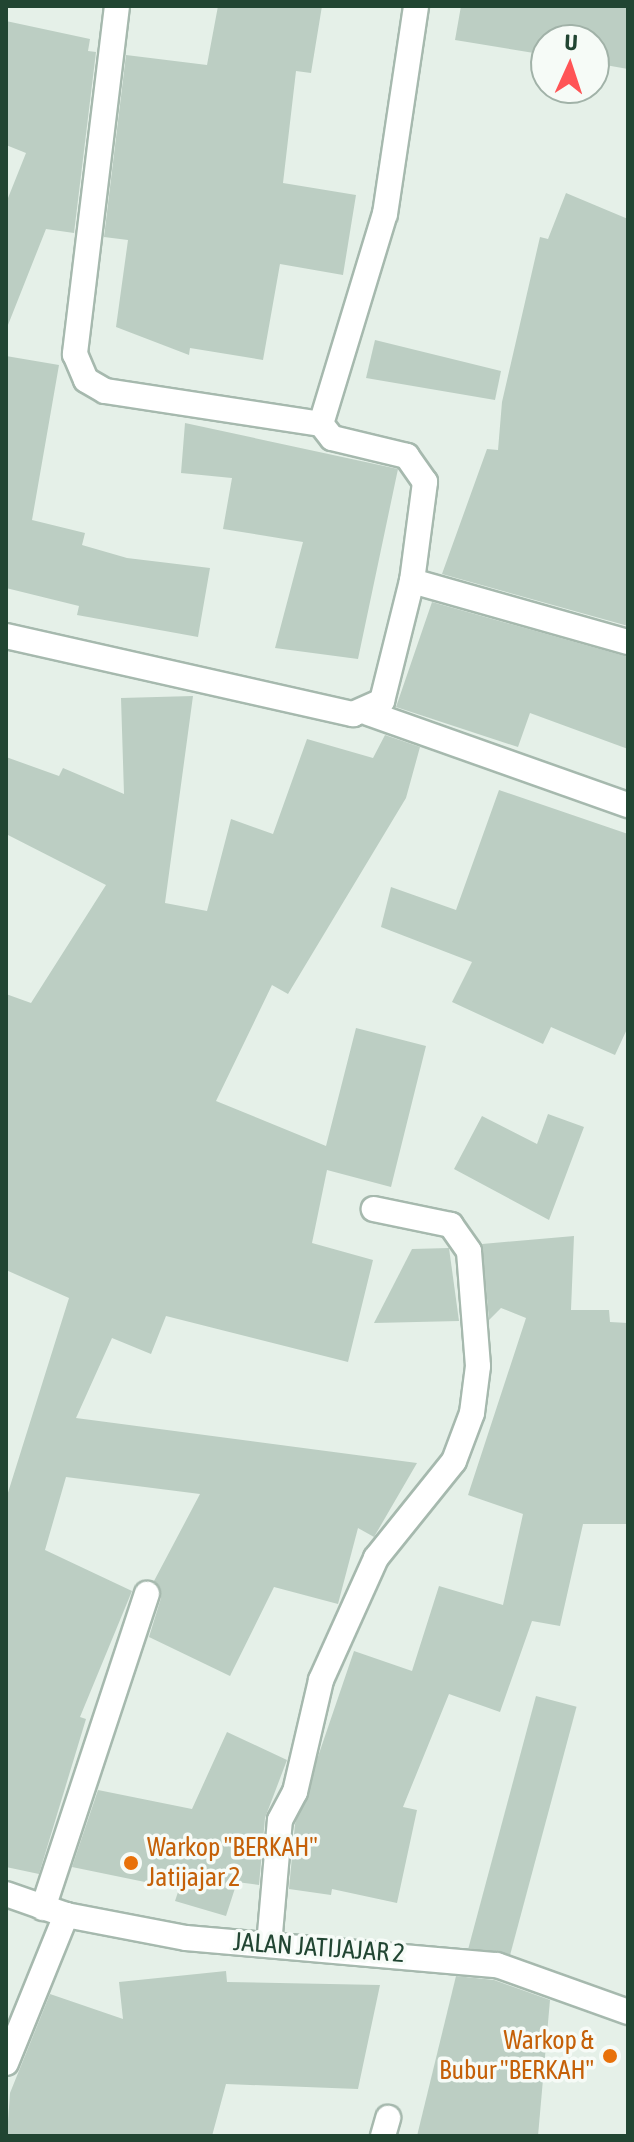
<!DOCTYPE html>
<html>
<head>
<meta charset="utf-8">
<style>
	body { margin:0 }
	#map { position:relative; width:634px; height:2142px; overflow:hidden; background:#e5f0e8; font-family:"Asap Condensed",sans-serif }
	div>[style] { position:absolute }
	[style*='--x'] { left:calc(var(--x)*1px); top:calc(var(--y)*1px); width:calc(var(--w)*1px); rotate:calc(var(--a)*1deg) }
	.building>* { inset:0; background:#bccec3; transform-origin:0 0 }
	.roads { filter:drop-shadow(2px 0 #a6b9ae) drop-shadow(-2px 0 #a6b9ae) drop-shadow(0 2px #a6b9ae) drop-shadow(0 -2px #a6b9ae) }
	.street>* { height:24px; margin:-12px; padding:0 12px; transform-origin:12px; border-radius:12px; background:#fff }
	.secondary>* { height:24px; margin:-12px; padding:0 12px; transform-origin:12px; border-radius:12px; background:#fff }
	.dots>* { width:22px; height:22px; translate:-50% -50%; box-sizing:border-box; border:4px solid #f6fbf7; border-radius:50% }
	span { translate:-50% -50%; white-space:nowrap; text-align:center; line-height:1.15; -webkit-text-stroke:7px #f6fbf7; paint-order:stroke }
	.food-label { font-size:26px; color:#c56008 }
	.left { translate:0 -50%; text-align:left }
	.right { translate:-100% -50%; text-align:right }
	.street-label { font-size:26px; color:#214532 }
	.frame { position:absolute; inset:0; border:8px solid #214532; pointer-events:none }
	.north { position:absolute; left:530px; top:24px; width:80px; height:80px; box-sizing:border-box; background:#f6fbf7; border:2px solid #a1b2a8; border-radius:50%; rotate:3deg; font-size:22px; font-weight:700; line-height:32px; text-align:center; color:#214532 }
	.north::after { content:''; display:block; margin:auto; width:28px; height:36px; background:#ff5456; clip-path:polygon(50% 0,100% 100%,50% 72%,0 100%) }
</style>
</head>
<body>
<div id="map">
	<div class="building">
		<i style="clip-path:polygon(218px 6px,322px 6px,311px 73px,296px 71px,283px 183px,356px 195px,343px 275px,280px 264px,263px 360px,190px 348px,189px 355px,116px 327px,128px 240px,104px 237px,126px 55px,207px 65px)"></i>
		<i style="clip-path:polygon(461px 6px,628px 6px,628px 69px,594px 63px,594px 40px,546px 40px,546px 55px,455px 40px)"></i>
		<i style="clip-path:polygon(6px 21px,90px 39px,88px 51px,96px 52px,74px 233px,46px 229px,8px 325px,6px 203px,26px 153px,6px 145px)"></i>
		<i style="clip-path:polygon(566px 193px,628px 219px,628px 626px,442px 574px,487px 449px,498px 450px,502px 402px,540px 237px,548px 239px)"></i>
		<i style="clip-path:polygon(375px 340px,501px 371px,495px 400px,366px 378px)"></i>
		<i style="clip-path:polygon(6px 356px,59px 365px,32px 520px,85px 533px,82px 545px,127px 558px,210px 568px,198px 637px,77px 615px,79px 606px,6px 588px)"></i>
		<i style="clip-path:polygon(185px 423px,398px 469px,358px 659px,275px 648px,303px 542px,223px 529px,232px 478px,181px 473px)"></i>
		<i style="clip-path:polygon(432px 602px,628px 657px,628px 749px,530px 713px,518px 747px,396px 707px)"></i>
		<i style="clip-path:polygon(193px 696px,165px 903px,207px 911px,231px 819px,273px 834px,307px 739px,373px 758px,385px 735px,420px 747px,406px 798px,288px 994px,272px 985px,216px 1101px,326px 1146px,356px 1028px,426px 1046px,391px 1187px,327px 1170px,312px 1243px,373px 1260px,348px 1362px,166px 1316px,151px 1354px,112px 1338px,76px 1418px,417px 1463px,374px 1537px,358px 1528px,338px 1604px,274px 1587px,230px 1676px,149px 1637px,161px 1598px,154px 1581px,200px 1494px,66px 1477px,45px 1550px,132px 1591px,80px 1717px,86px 1719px,39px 1874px,6px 1867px,6px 1499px,69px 1298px,6px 1270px,6px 994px,31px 1003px,106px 885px,6px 834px,6px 757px,59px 776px,63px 768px,124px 794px,121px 698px)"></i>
		<i style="clip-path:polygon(499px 790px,628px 834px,628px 1027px,615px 1055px,551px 1027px,543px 1044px,452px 1002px,472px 962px,381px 927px,391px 887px,456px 910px)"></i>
		<i style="clip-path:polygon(548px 1114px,584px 1127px,549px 1220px,454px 1169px,482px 1116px,537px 1144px)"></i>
		<i style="clip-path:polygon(574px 1236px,571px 1310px,609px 1310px,610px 1322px,628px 1323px,628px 1524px,583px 1524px,560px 1626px,532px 1621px,500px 1712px,449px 1694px,403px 1807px,417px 1810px,397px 1903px,332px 1889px,331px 1895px,289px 1889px,295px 1824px,354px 1651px,412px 1671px,439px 1586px,503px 1605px,523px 1514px,468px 1495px,526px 1318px,501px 1308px,489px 1320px,482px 1244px)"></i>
		<i style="clip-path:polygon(449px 1248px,459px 1321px,374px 1323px,412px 1249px)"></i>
		<i style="left:536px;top:1696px;width:42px;height:261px;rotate:15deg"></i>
		<i style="clip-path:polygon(227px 1732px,287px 1760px,265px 1818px,259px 1885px,237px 1882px,226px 1916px,175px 1901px,179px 1889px,72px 1867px,98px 1790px,192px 1809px)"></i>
		<i style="clip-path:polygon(226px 1971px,227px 1982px,380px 1985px,358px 2089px,226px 2084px,212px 2136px,7px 2136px,10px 2093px,50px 1994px,123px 2019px,119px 1982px)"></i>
		<i style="clip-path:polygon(456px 1976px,494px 1980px,550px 2000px,538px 2136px,417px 2136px)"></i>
	</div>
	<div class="roads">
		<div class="street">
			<i style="--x:117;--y:6;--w:351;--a:96.9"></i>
			<i style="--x:75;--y:354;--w:28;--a:67"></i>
			<i style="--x:86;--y:380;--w:22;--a:30"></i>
			<i style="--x:105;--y:391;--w:219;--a:8.7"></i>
			<i style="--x:412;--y:581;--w:224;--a:15.8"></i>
			<i style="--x:6;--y:636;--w:356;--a:12.7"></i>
			<i style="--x:353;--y:714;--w:32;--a:-24"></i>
			<i style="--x:382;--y:701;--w:124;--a:-76"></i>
			<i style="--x:412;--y:581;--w:100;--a:-82.5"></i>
			<i style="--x:425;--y:482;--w:32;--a:-125"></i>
			<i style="--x:407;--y:456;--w:77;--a:-166.5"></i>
			<i style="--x:332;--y:438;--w:18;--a:-128"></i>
			<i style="--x:321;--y:424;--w:220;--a:-73.1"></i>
			<i style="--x:385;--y:214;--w:210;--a:-81.5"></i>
			<i style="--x:368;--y:713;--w:276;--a:19.5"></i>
			<i style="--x:43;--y:1908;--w:331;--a:-71.7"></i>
			<i style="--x:269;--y:1945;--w:125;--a:-85"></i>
			<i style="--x:280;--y:1820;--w:32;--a:-62"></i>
			<i style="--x:295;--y:1792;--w:115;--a:-76.9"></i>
			<i style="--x:321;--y:1680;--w:134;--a:-65.7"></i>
			<i style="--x:376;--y:1558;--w:124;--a:-51.2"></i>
			<i style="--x:454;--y:1461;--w:51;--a:-69.4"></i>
			<i style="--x:472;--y:1413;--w:47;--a:-82.7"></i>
			<i style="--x:478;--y:1366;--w:115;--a:-94.5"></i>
			<i style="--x:469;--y:1251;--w:32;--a:-125"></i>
			<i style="--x:451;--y:1225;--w:79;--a:-168.3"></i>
			<i style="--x:6;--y:2063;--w:160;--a:-67.9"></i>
			<i style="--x:383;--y:2136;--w:19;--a:-74"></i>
		</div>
		<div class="secondary">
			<i style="--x:6;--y:1894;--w:64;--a:19.3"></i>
			<i style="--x:66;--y:1915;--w:122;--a:10.9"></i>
			<i style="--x:186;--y:1938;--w:312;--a:5"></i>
			<i style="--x:497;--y:1965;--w:139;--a:19.7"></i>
		</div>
	</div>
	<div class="dots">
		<i style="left:131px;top:1863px;background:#e8710a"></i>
		<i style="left:610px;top:2056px;background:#e8710a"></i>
	</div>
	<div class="food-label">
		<span class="left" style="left:147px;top:1863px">Warkop "BERKAH"<br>Jatijajar 2</span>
		<span class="right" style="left:594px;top:2056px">Warkop &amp;<br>Bubur "BERKAH"</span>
	</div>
	<div class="street-label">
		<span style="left:319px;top:1948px;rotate:4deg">JALAN JATIJAJAR 2</span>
	</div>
	<div class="frame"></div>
	<div class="north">U</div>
</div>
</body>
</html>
